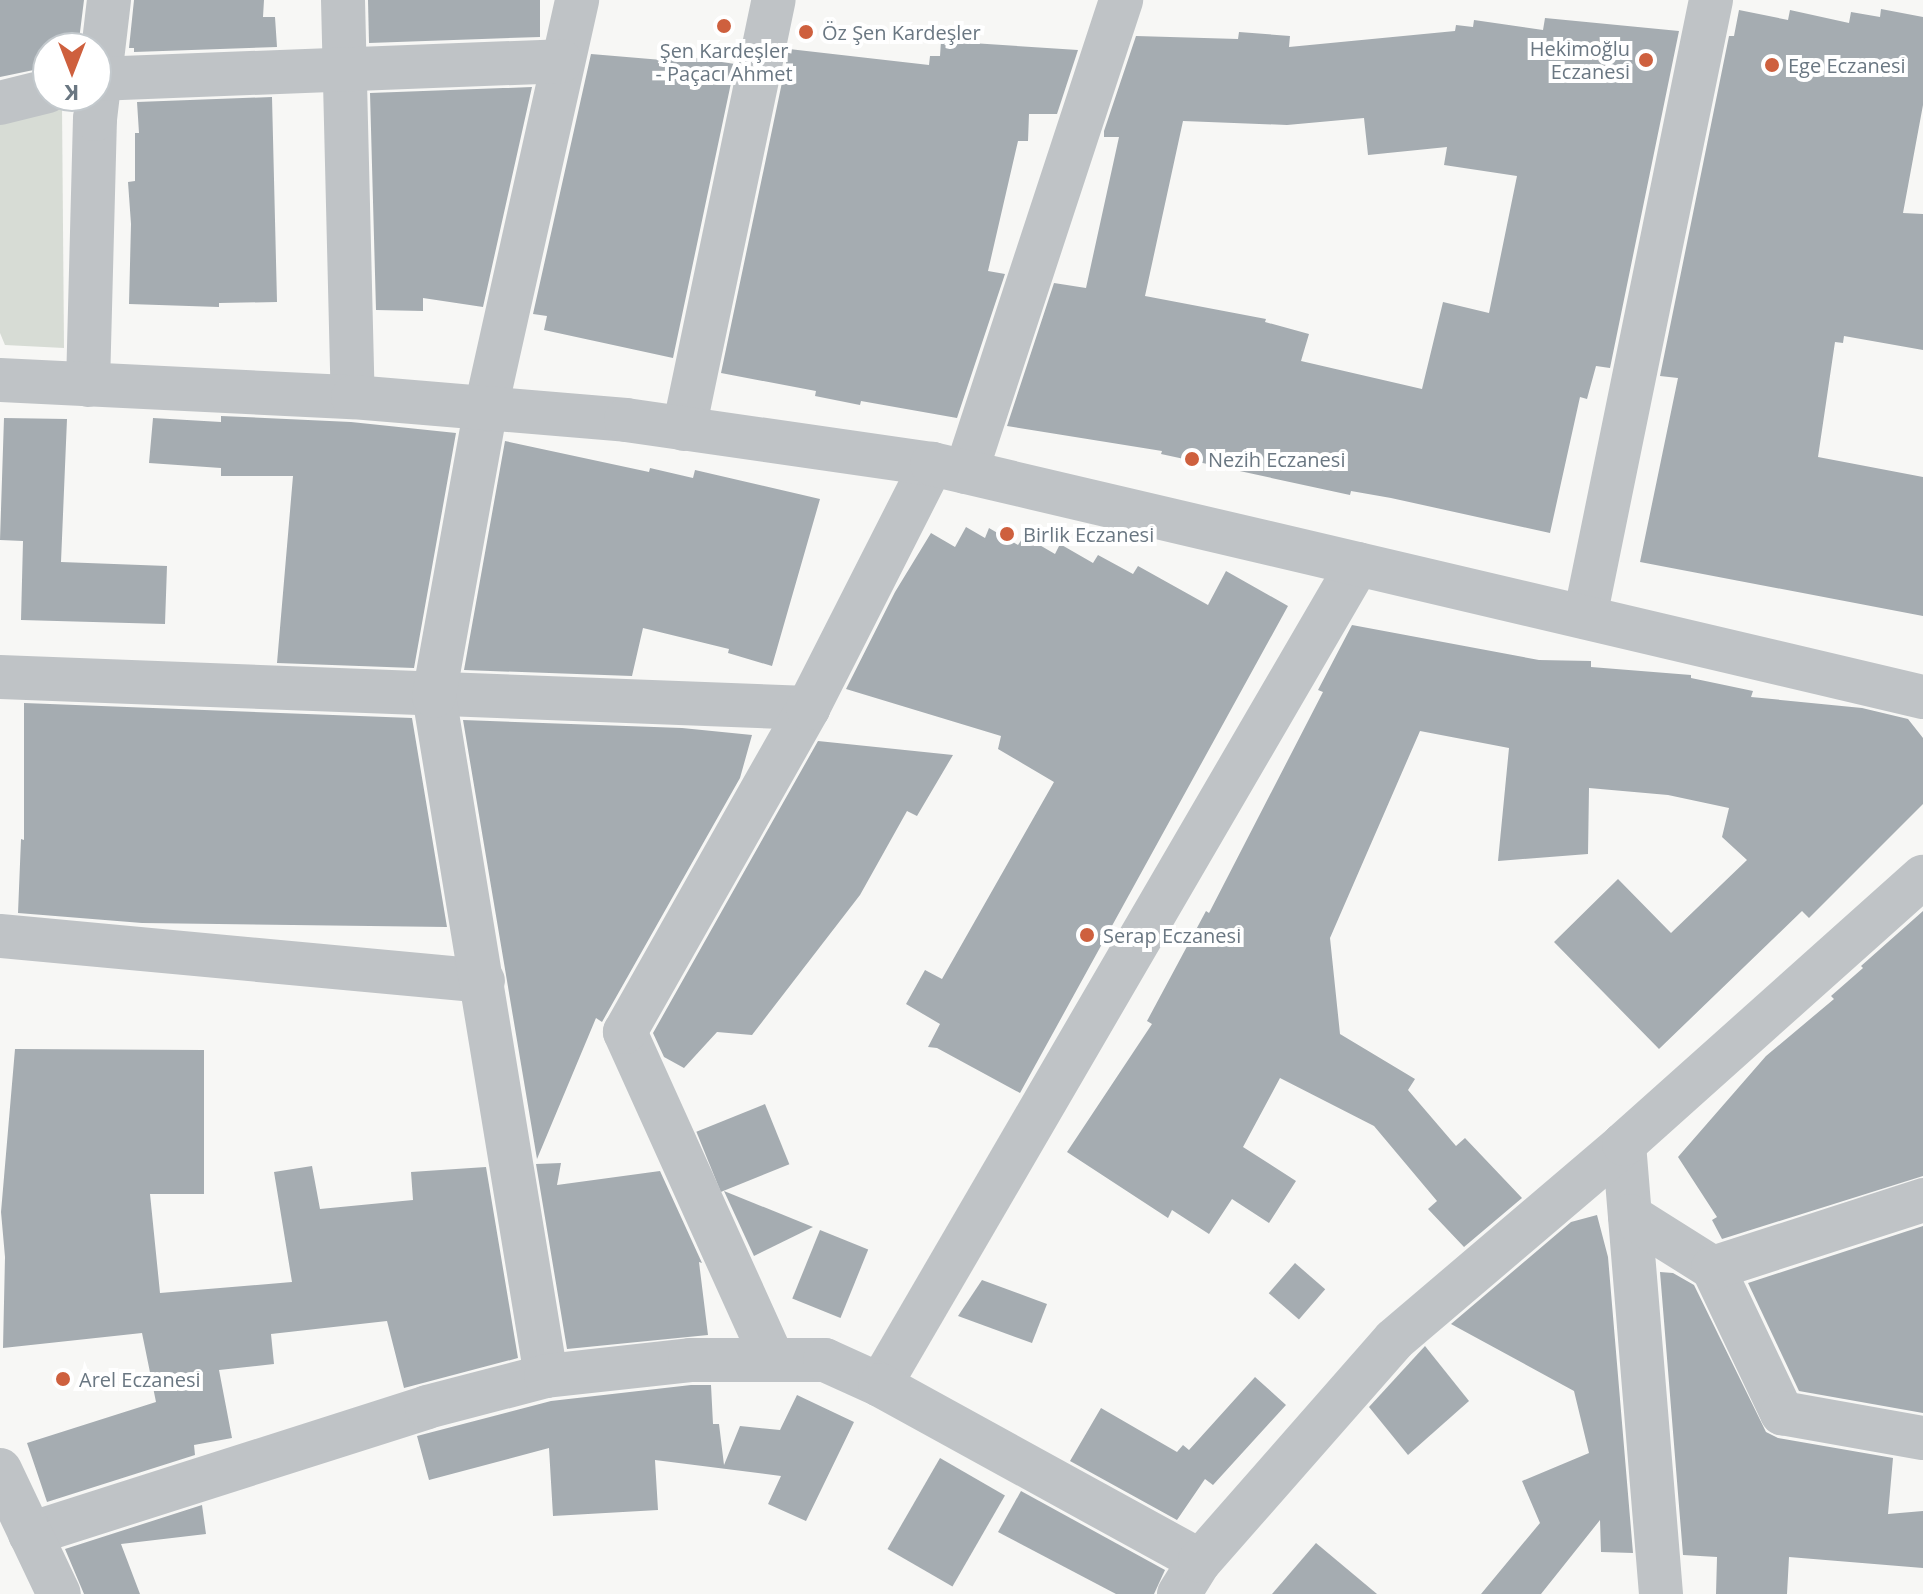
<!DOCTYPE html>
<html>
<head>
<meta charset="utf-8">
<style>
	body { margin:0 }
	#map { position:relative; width:1923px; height:1594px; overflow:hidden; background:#f7f7f5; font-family:"Open Sans",sans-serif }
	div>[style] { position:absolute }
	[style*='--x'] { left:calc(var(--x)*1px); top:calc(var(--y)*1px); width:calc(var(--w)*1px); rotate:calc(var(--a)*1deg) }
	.green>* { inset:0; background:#d7dcd5 }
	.building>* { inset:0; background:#a5acb1; transform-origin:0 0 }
	.minor>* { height:44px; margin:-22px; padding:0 22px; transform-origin:22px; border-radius:22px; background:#bfc3c6 }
	.tertiary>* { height:44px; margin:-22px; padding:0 22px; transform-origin:22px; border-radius:22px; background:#bfc3c6 }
	.dots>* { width:22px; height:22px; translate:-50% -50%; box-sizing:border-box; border:4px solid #fff; border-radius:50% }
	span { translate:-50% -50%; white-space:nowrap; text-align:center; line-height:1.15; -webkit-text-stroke:8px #fff; paint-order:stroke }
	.poi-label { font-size:20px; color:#6a7782 }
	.left { translate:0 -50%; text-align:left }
	.right { translate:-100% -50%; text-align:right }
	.north { position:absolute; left:32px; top:32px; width:80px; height:80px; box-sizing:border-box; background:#fff; border:2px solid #c3c9cd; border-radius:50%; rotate:180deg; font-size:22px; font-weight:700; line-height:32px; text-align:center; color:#6a7782 }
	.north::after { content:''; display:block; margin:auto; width:28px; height:36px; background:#ce603e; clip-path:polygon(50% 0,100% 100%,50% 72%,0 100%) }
</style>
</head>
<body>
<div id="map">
	<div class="green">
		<i style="clip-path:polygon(62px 105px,64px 348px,5px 345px,0 333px,0 120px)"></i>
	</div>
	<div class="building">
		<i style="clip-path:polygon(0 0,84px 0,78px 48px,48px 48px,48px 67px,0 77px)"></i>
		<i style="clip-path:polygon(134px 0,264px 0,263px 17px,275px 17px,277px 47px,134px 52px,134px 48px,129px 48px)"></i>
		<i style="clip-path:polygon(368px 0,540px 0,540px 37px,369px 43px)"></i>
		<i style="clip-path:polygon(1881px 9px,1923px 17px,1923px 105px,1903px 213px,1923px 214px,1923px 350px,1844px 336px,1843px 343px,1835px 342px,1818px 457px,1923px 477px,1923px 616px,1640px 562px,1678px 378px,1660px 376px,1729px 36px,1734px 36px,1739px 10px,1788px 20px,1790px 10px,1849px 23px,1851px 12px,1880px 17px)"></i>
		<i style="clip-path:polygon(evenodd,1545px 18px,1679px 31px,1610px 368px,1596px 366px,1587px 399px,1580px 397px,1550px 533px,1391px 498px,1351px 491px,1350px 495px,1161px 454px,1162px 451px,1007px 426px,1054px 283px,1086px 288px,1119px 137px,1104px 137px,1104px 131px,1136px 36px,1238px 39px,1239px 32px,1290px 36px,1289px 47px,1455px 31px,1456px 25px,1473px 27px,1474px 20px,1543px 30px,1545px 18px,1364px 118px,1368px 155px,1447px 147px,1444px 165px,1517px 176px,1489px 313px,1443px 302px,1422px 389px,1301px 361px,1309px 334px,1265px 322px,1266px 319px,1145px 296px,1183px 121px,1287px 125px,1364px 118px)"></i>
		<i style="clip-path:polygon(941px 41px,1078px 50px,1057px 114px,1029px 114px,1028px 141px,1018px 141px,988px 271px,1005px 274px,957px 418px,861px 401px,860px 405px,815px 396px,816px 391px,721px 373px,789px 49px,929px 65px,930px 56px,940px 56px)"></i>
		<i style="clip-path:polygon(662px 53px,735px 64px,673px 358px,544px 330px,547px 316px,533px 314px,591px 54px,662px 60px)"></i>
		<i style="clip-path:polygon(532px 87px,483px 307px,423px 298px,423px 311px,376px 310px,370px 93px)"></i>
		<i style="clip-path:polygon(272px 97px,277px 302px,219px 303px,219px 307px,129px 304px,131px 224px,128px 182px,135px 181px,135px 133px,139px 133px,137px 102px)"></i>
		<i style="clip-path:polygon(221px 416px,351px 422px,456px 433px,414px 668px,277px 663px,293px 476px,221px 476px,221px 468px,149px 463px,153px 418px,221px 422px)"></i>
		<i style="clip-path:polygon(4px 418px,67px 419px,61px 562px,167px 566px,165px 624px,21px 620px,23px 541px,0 540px)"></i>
		<i style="clip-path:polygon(505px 441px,649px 472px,650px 468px,693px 478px,695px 470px,820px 499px,772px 666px,728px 653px,729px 649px,643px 628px,632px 676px,464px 670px)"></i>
		<i style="clip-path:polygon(966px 527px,985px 538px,989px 528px,1018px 545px,1024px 536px,1055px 554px,1060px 544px,1093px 563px,1098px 555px,1133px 574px,1138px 566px,1208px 605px,1226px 571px,1288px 606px,1020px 1093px,937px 1048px,928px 1047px,940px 1024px,906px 1004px,925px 970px,942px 979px,1054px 782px,998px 749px,1001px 736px,846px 689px,895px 592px,931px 533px,955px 547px)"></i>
		<i style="clip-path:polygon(1352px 625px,1539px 660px,1591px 661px,1591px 667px,1691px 675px,1691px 678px,1753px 691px,1751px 697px,1862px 708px,1908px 719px,1923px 738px,1923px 804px,1809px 918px,1802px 911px,1659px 1049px,1554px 942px,1618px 879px,1671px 933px,1747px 860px,1722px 837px,1729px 808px,1668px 795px,1589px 788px,1588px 854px,1498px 861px,1509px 748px,1420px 731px,1330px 938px,1340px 1034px,1415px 1079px,1408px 1090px,1456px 1146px,1465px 1138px,1522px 1198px,1464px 1247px,1428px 1209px,1437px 1201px,1374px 1126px,1280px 1078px,1243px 1147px,1296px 1181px,1269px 1223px,1232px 1199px,1209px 1234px,1172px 1210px,1168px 1218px,1067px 1152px,1152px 1024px,1147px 1021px,1206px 911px,1209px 913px,1323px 692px,1318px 690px)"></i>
		<i style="clip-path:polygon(24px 703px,412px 718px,447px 927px,142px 923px,18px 913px,21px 839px,24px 840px)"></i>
		<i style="clip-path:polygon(463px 720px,682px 728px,752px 735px,740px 778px,602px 1022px,596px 1018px,537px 1159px)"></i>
		<i style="clip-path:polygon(818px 741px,953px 755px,917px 816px,907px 811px,860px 895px,752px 1035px,717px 1032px,684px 1068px,664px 1057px,653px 1033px)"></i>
		<i style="clip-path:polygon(1923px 911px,1923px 1176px,1722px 1239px,1712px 1220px,1717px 1217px,1678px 1157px,1766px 1056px,1834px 999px,1831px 996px,1863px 968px,1861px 966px)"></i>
		<i style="clip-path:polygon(15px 1049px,204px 1050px,204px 1194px,150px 1194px,160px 1293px,292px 1282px,274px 1172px,312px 1166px,320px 1209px,413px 1200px,411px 1172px,486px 1167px,518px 1358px,404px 1388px,387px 1321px,271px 1334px,274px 1364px,219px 1370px,232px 1438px,194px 1445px,195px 1455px,47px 1502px,27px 1443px,156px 1402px,142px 1333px,3px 1348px,5px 1257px,1px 1212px)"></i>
		<i style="left:765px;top:1104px;width:65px;height:74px;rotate:68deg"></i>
		<i style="clip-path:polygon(561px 1163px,557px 1185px,660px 1171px,702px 1263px,699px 1262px,708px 1335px,567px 1349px,536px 1164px)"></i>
		<i style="clip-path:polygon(724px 1191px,813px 1227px,754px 1256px)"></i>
		<i style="clip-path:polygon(1597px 1215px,1608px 1257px,1633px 1553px,1601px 1552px,1600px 1520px,1541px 1594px,1481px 1594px,1540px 1523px,1522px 1481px,1589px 1453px,1574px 1391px,1451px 1324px,1571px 1222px)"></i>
		<i style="clip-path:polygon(1923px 1226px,1923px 1413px,1799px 1391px,1748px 1283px)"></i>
		<i style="left:820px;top:1230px;width:52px;height:74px;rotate:22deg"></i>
		<i style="left:1295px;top:1263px;width:40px;height:40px;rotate:41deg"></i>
		<i style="clip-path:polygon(1660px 1272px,1673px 1273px,1694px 1285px,1766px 1432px,1778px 1438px,1893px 1458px,1888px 1514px,1923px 1511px,1923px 1568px,1789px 1557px,1787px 1594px,1716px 1594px,1717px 1557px,1683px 1555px)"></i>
		<i style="clip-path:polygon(982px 1280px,1047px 1304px,1032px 1343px,958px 1316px)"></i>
		<i style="clip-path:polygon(1425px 1346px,1469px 1401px,1408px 1455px,1369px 1407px)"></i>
		<i style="clip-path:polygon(1255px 1377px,1286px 1405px,1213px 1485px,1205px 1479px,1177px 1520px,1070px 1461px,1101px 1408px,1177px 1452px,1183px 1445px,1189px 1450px)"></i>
		<i style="clip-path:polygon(691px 1385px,711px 1385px,713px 1424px,719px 1424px,724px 1465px,740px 1426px,780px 1430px,797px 1395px,854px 1422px,806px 1521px,768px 1504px,781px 1476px,655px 1460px,658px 1510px,553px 1516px,549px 1448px,429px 1480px,417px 1436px,551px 1401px)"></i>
		<i style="left:940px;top:1458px;width:75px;height:105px;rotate:30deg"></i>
		<i style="clip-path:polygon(1021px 1491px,1165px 1570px,1154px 1594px,1116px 1594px,998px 1532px)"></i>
		<i style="clip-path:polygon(202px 1505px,206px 1534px,121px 1544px,140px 1594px,84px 1594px,65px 1549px)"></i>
		<i style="clip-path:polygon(1316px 1543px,1377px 1594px,1272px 1594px)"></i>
	</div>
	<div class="minor">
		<i style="--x:343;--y:0;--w:397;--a:88.6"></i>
		<i style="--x:88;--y:385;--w:266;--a:-88.5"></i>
		<i style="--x:95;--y:119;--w:120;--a:-83.3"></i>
		<i style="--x:684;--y:429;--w:438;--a:-78.2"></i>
		<i style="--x:966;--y:472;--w:497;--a:-71.8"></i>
		<i style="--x:1585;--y:617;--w:630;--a:-78.46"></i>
		<i style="--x:0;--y:677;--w:809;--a:2.2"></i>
		<i style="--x:0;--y:936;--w:485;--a:5.3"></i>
		<i style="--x:1624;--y:1144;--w:452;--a:85.3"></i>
		<i style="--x:1630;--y:1216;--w:98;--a:32.1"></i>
		<i style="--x:1713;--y:1268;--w:161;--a:64.6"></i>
		<i style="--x:1782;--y:1413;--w:143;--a:10.1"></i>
		<i style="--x:1713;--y:1268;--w:221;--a:-17.9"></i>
		<i style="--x:773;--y:1360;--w:360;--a:-114.3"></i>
		<i style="--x:625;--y:1032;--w:372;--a:-60.5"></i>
		<i style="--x:808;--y:708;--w:274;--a:-63.1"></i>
		<i style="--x:546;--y:1376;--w:689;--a:-99.35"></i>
		<i style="--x:434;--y:696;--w:293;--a:-79.8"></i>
		<i style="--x:486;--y:408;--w:418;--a:-77.4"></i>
		<i style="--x:880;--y:1385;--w:950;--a:-59.79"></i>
		<i style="--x:30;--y:1534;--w:417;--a:-17.7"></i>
		<i style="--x:427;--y:1407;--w:123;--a:-14.6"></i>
		<i style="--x:546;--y:1376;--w:145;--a:-6.3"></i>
		<i style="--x:690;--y:1360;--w:135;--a:0"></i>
		<i style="--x:825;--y:1360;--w:60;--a:24.4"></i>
		<i style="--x:880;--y:1385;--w:365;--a:28.8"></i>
		<i style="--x:1179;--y:1594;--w:39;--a:-58"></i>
		<i style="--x:1200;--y:1561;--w:294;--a:-48.7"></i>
		<i style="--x:1394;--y:1340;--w:302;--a:-40.4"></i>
		<i style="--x:1624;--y:1144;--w:401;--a:-41.8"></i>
	</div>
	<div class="tertiary">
		<i style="--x:96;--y:79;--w:465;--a:-2.2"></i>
		<i style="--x:0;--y:103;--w:49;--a:-14"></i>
		<i style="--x:0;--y:380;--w:353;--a:2.8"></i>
		<i style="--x:353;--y:397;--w:274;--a:4.8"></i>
		<i style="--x:626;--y:420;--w:309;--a:8.2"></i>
		<i style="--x:932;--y:464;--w:1018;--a:13.23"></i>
		<i style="--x:0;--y:1470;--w:137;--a:64.6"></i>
	</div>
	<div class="dots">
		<i style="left:724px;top:26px;background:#ce603e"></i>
		<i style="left:806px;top:32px;background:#ce603e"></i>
		<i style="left:1646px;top:60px;background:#ce603e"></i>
		<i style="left:1772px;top:65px;background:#ce603e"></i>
		<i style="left:1192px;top:459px;background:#ce603e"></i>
		<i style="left:1007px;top:534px;background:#ce603e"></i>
		<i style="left:1087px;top:935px;background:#ce603e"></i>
		<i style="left:63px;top:1379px;background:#ce603e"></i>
	</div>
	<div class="poi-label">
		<span class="left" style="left:822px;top:32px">Öz Şen Kardeşler</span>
		<span class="right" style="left:1630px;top:60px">Hekimoğlu<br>Eczanesi</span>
		<span style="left:724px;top:62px">Şen Kardeşler<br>- Paçacı Ahmet</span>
		<span class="left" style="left:1788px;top:65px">Ege Eczanesi</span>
		<span class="left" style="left:1208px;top:459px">Nezih Eczanesi</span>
		<span class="left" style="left:1023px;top:534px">Birlik Eczanesi</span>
		<span class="left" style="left:1103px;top:935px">Serap Eczanesi</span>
		<span class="left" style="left:79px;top:1379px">Arel Eczanesi</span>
	</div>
	<div class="north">K</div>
</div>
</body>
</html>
